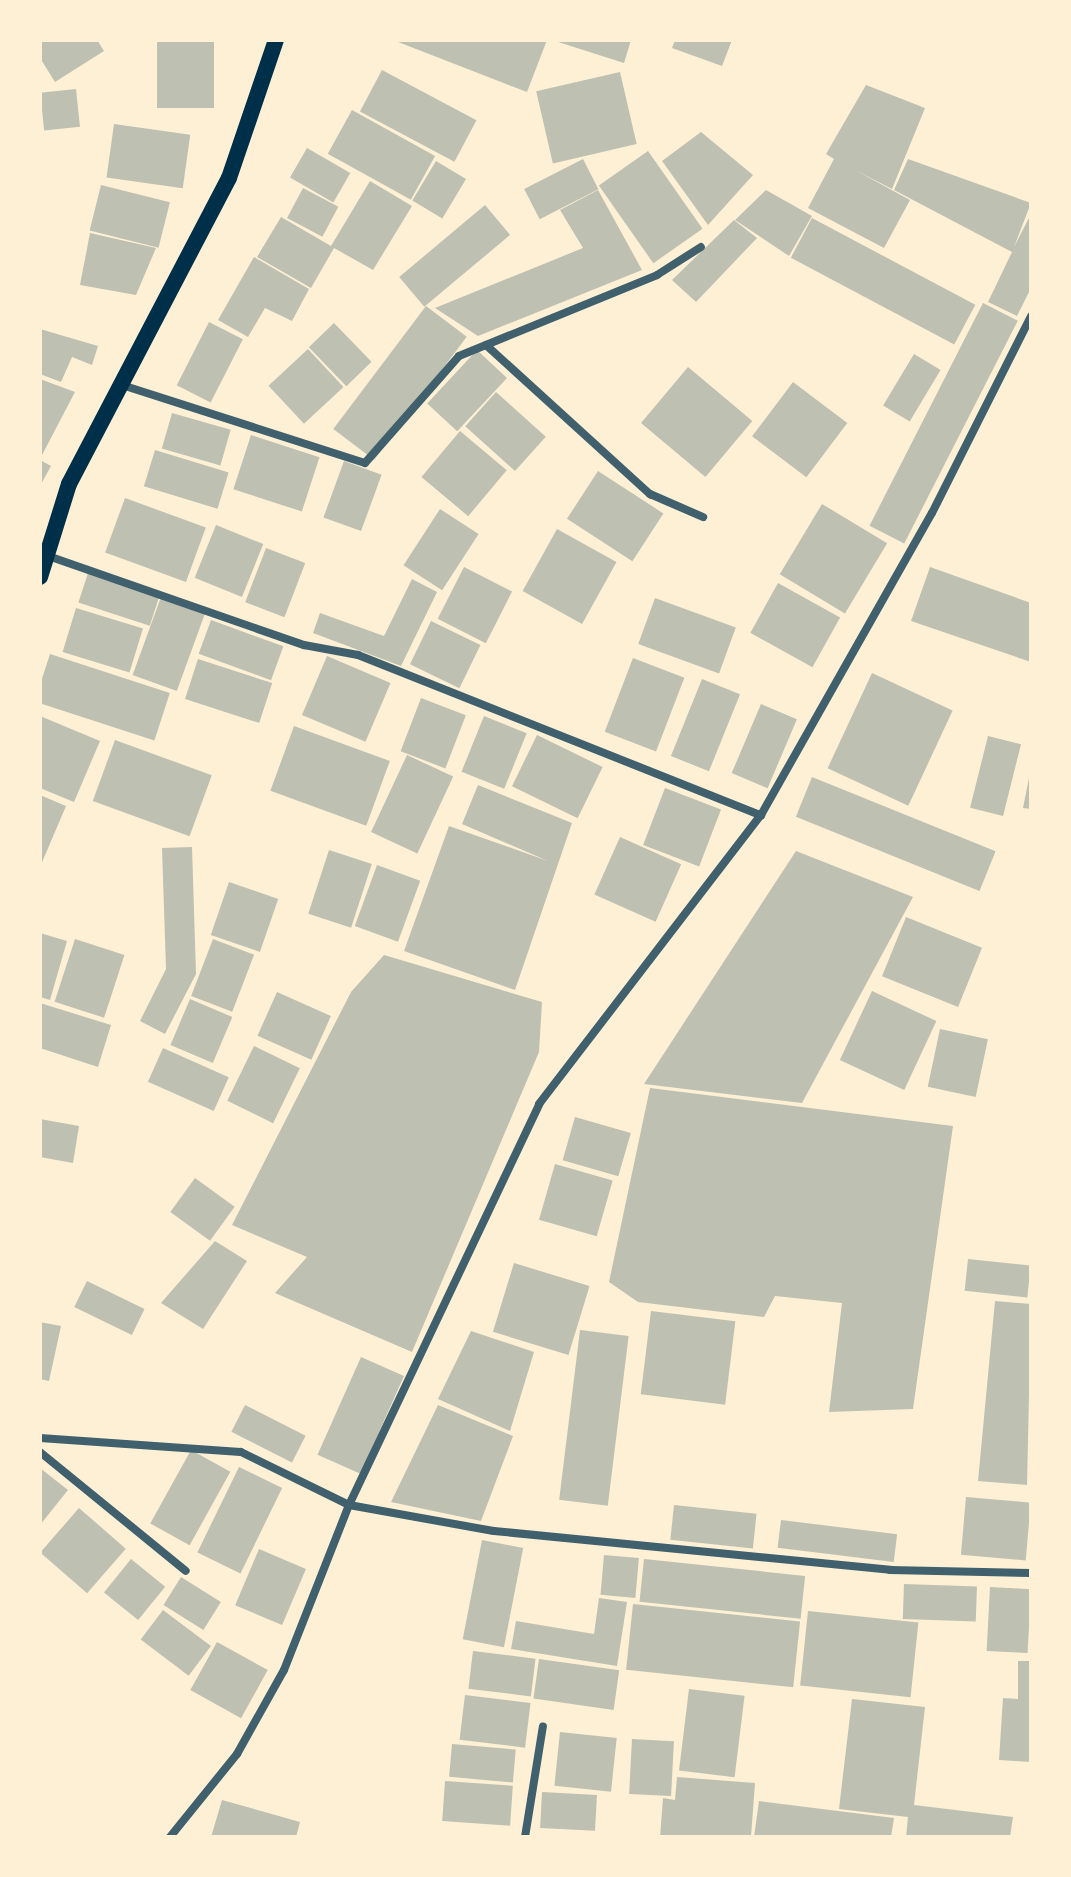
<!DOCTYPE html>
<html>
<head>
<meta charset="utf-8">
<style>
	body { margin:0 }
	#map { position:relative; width:1071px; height:1877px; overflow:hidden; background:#fdf0d5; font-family:"DejaVu Sans",sans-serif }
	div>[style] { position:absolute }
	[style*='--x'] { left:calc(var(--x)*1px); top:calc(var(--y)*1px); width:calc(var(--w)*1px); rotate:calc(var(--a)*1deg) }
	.building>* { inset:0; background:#bec0b2; transform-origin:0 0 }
	.minor>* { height:8px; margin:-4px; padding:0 4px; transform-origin:4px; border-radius:4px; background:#3f606c }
	.secondary>* { height:16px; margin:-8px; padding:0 8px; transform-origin:8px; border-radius:8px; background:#003049 }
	span { translate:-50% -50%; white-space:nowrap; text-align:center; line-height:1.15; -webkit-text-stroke:6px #fdf0d5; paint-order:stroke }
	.frame { position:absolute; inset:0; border:42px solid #fdf0d5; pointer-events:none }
</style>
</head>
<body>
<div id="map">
	<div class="building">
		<i style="clip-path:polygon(40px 40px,97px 40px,104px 51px,55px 82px,40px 58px)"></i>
		<i style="left:157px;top:40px;width:57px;height:68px"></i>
		<i style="clip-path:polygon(393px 40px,547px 40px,527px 92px)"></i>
		<i style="clip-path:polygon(552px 40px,631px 40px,624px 63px)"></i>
		<i style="clip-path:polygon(675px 40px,732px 40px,722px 66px,672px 48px)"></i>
		<i style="left:382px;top:70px;width:107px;height:47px;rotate:28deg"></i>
		<i style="left:620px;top:72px;width:74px;height:86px;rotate:77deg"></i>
		<i style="clip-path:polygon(866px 85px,925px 108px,892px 189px,855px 170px,910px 200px,884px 248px,808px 208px,834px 159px,826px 154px)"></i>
		<i style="left:76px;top:89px;width:38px;height:36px;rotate:84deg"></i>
		<i style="left:352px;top:110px;width:95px;height:50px;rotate:29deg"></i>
		<i style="left:114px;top:124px;width:77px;height:54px;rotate:8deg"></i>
		<i style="clip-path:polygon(701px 132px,753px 175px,708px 225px,662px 161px)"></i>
		<i style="left:307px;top:148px;width:50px;height:34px;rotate:30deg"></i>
		<i style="left:648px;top:151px;width:95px;height:60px;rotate:55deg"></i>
		<i style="left:583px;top:159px;width:34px;height:66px;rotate:63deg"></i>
		<i style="clip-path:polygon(908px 159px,1031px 203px,1014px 247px,1031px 214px,1031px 288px,1017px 316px,988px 302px,1012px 252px,894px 190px)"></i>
		<i style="left:436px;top:161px;width:35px;height:46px;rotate:31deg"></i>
		<i style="clip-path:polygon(370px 181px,412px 206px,373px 270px,334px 248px,311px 288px,257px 257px,281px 217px,331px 246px)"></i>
		<i style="left:101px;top:185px;width:71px;height:47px;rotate:14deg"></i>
		<i style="left:303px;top:188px;width:40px;height:34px;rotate:28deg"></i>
		<i style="clip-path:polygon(598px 190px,642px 270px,478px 336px,435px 308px,583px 248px,560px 210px)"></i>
		<i style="clip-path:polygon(766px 190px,812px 216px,789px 256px,735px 220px)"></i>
		<i style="left:485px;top:205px;width:39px;height:112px;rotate:50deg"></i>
		<i style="left:812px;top:218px;width:185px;height:45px;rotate:28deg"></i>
		<i style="clip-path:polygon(734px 220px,757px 238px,696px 302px,672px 280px)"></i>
		<i style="clip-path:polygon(90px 233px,156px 248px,136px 295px,80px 285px)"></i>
		<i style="clip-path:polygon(254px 257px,309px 289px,292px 321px,265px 308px,248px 337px,218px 320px)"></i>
		<i style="left:983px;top:303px;width:39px;height:250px;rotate:27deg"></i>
		<i style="left:426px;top:306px;width:51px;height:154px;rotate:37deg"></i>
		<i style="left:209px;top:322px;width:38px;height:71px;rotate:27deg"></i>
		<i style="left:334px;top:323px;width:54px;height:35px;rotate:46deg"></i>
		<i style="clip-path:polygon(40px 329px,98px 346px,92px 365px,72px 357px,61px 382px,40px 374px)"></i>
		<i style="left:308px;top:349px;width:52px;height:54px;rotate:47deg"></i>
		<i style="left:477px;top:350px;width:41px;height:73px;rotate:43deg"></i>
		<i style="left:914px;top:354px;width:31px;height:60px;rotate:31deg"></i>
		<i style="left:688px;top:367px;width:84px;height:73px;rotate:40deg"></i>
		<i style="clip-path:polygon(40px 379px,75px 392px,42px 455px,40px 454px)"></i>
		<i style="left:793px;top:382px;width:68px;height:68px;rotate:37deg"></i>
		<i style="left:496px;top:392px;width:67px;height:46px;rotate:42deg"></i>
		<i style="left:172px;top:413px;width:61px;height:37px;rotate:16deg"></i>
		<i style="left:460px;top:431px;width:61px;height:60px;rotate:40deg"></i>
		<i style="left:251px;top:435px;width:72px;height:57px;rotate:18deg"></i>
		<i style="left:155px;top:450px;width:77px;height:38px;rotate:17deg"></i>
		<i style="clip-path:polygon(40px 460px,51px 466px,40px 486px)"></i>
		<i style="left:344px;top:461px;width:40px;height:60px;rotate:20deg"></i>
		<i style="left:598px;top:471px;width:78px;height:57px;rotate:33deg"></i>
		<i style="left:125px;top:498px;width:86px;height:58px;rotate:20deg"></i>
		<i style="left:822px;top:504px;width:76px;height:82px;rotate:31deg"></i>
		<i style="left:440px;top:509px;width:46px;height:67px;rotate:33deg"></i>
		<i style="left:216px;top:525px;width:51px;height:57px;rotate:22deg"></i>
		<i style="left:557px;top:529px;width:68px;height:71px;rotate:29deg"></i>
		<i style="left:266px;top:548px;width:42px;height:58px;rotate:21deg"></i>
		<i style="left:464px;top:567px;width:54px;height:58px;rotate:27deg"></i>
		<i style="clip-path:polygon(930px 567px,1031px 603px,1031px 662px,911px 621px)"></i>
		<i style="left:88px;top:573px;width:75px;height:31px;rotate:18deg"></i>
		<i style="clip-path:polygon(412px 579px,437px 592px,401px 666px,313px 633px,320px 613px,384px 636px)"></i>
		<i style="left:778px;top:583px;width:71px;height:57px;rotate:29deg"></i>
		<i style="left:161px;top:597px;width:47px;height:83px;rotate:20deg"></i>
		<i style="left:655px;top:598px;width:86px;height:49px;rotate:20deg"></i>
		<i style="left:76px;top:608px;width:70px;height:46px;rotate:17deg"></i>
		<i style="left:211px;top:620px;width:77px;height:36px;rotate:20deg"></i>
		<i style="left:431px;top:621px;width:55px;height:48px;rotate:26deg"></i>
		<i style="left:50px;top:654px;width:126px;height:50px;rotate:18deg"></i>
		<i style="left:327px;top:656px;width:69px;height:64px;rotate:23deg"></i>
		<i style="left:633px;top:658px;width:55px;height:79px;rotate:21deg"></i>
		<i style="left:198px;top:659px;width:78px;height:42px;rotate:18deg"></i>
		<i style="left:872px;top:673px;width:89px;height:105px;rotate:25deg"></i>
		<i style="left:702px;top:679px;width:41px;height:83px;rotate:22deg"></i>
		<i style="left:421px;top:698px;width:48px;height:57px;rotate:21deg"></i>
		<i style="left:761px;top:704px;width:39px;height:75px;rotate:23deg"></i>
		<i style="clip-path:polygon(40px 716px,100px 741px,74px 802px,40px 788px)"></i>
		<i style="left:484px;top:716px;width:46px;height:60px;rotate:22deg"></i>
		<i style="left:294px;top:726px;width:102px;height:69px;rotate:20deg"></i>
		<i style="left:537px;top:735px;width:73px;height:57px;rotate:26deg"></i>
		<i style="left:988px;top:736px;width:34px;height:74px;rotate:14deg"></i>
		<i style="left:115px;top:740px;width:103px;height:65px;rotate:20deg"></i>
		<i style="left:407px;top:755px;width:51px;height:85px;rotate:25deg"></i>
		<i style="clip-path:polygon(1030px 773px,1031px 774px,1031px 809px,1023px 808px)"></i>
		<i style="left:812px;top:777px;width:198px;height:43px;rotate:22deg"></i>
		<i style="clip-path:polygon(478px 785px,572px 823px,515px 990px,404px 951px,449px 826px,548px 861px,462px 824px)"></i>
		<i style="left:665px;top:788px;width:60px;height:61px;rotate:21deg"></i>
		<i style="clip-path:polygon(40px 795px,66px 806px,40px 867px)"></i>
		<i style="left:620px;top:837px;width:67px;height:63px;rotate:24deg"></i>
		<i style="clip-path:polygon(192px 847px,196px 974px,165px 1034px,140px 1021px,166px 969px,162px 848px)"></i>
		<i style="left:329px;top:850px;width:45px;height:67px;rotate:18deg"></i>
		<i style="clip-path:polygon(796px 851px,913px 897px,802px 1103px,644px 1084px)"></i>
		<i style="left:377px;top:865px;width:46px;height:65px;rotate:20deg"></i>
		<i style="left:229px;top:882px;width:52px;height:56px;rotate:19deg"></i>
		<i style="left:906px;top:917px;width:82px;height:64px;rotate:22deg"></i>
		<i style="clip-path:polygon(40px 933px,67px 941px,50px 1000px,40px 997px)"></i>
		<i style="left:75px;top:939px;width:52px;height:66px;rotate:18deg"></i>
		<i style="left:213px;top:939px;width:44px;height:61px;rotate:21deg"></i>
		<i style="clip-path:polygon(384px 955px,542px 1002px,539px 1052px,412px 1352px,275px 1293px,307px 1257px,232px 1225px,351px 992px)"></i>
		<i style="left:872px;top:991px;width:71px;height:76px;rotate:25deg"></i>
		<i style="left:277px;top:992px;width:59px;height:48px;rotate:24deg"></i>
		<i style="left:190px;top:999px;width:46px;height:50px;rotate:23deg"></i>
		<i style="clip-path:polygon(40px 1003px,111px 1025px,98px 1067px,40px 1048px)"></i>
		<i style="left:940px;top:1029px;width:49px;height:59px;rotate:12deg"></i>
		<i style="left:254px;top:1046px;width:51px;height:61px;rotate:26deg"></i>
		<i style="left:163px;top:1048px;width:72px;height:37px;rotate:24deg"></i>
		<i style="clip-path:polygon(650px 1088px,953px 1126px,913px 1409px,829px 1412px,842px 1303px,775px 1296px,764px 1317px,638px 1302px,609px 1282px)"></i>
		<i style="left:575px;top:1117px;width:58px;height:45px;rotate:16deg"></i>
		<i style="clip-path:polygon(40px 1119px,79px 1126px,73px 1163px,40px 1157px)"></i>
		<i style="left:555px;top:1164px;width:60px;height:58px;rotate:16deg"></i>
		<i style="left:195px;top:1178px;width:49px;height:42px;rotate:36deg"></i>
		<i style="clip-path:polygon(215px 1241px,247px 1261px,203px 1329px,161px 1303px)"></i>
		<i style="left:968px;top:1259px;width:63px;height:32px;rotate:6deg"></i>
		<i style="left:514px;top:1263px;width:79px;height:72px;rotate:17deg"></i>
		<i style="left:87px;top:1281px;width:64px;height:29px;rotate:26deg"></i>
		<i style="clip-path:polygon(995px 1301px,1031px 1304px,1027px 1485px,978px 1481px)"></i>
		<i style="left:651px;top:1311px;width:85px;height:84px;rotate:7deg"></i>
		<i style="clip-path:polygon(40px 1322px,61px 1326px,49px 1381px,40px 1379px)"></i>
		<i style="left:580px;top:1330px;width:49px;height:171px;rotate:7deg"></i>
		<i style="clip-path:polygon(471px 1331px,534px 1352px,510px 1431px,438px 1399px)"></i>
		<i style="left:361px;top:1357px;width:47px;height:107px;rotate:24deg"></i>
		<i style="left:245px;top:1405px;width:68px;height:30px;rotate:27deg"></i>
		<i style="clip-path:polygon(438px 1405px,513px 1436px,481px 1521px,391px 1502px)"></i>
		<i style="left:191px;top:1450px;width:45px;height:84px;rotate:29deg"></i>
		<i style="left:239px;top:1467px;width:48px;height:95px;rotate:26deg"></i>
		<i style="clip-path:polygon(40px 1468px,68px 1490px,40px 1525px)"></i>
		<i style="left:966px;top:1497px;width:65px;height:58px;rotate:5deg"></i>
		<i style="left:674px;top:1505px;width:83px;height:35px;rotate:6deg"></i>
		<i style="left:79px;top:1508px;width:62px;height:59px;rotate:41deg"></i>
		<i style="left:781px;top:1520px;width:117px;height:28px;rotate:7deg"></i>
		<i style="left:482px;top:1540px;width:42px;height:101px;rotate:11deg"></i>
		<i style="left:259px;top:1549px;width:51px;height:61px;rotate:23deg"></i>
		<i style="left:604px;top:1555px;width:35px;height:40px;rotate:5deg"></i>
		<i style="left:131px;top:1559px;width:44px;height:43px;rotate:39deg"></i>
		<i style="left:644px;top:1559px;width:162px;height:43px;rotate:6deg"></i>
		<i style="left:181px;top:1577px;width:47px;height:33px;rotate:32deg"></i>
		<i style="left:904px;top:1584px;width:73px;height:35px;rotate:2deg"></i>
		<i style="left:990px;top:1587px;width:41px;height:64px;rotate:3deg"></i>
		<i style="clip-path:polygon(599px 1598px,627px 1602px,617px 1666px,511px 1649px,516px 1621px,594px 1634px)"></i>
		<i style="left:633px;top:1604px;width:168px;height:66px;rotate:6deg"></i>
		<i style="left:163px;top:1610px;width:60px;height:37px;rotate:37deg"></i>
		<i style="left:808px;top:1611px;width:111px;height:75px;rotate:6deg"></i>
		<i style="left:217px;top:1642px;width:58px;height:55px;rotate:29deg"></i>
		<i style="left:473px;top:1651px;width:63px;height:38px;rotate:7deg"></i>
		<i style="left:539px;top:1659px;width:81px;height:40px;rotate:8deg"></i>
		<i style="clip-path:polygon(1018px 1661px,1031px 1661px,1031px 1762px,999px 1760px,1003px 1698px,1018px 1699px)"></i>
		<i style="left:689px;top:1689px;width:56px;height:82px;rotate:7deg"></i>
		<i style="left:465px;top:1695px;width:66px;height:45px;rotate:7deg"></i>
		<i style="clip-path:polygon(852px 1699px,925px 1707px,914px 1805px,1013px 1817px,1010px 1837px,906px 1837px,908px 1817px,839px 1809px)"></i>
		<i style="left:560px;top:1732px;width:57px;height:54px;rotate:6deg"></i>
		<i style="left:632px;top:1739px;width:42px;height:55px;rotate:3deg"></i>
		<i style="left:452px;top:1744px;width:64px;height:33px;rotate:5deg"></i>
		<i style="clip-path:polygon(677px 1777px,755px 1783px,751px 1837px,660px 1837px,663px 1798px,675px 1800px)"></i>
		<i style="left:445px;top:1781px;width:68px;height:40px;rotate:4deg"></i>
		<i style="left:542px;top:1792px;width:55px;height:36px;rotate:3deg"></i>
		<i style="clip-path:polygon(222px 1800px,300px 1822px,296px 1837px,211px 1837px)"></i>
		<i style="clip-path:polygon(759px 1801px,894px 1818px,891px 1837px,754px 1837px)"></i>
	</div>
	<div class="minor">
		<i style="--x:486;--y:345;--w:222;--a:42.3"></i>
		<i style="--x:650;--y:494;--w:58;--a:23.5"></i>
		<i style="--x:125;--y:386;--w:252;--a:17.8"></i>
		<i style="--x:365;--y:463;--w:142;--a:-48.7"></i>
		<i style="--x:459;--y:356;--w:214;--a:-22.2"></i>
		<i style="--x:657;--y:275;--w:52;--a:-32.5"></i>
		<i style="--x:51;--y:557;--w:268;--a:19.2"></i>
		<i style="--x:304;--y:645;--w:55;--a:10.5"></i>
		<i style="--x:358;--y:655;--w:434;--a:21.7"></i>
		<i style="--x:761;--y:815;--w:347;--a:-60.5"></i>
		<i style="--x:932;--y:513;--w:220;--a:-63.3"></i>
		<i style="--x:40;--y:1438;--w:201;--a:4"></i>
		<i style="--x:241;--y:1452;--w:120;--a:26.1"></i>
		<i style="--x:349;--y:1505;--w:147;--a:10.2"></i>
		<i style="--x:494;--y:1531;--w:398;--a:5.6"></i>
		<i style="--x:890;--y:1570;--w:141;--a:1.2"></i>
		<i style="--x:40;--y:1452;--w:188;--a:39.2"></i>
		<i style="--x:170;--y:1837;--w:107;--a:-51.1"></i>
		<i style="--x:237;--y:1754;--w:96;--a:-60.8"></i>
		<i style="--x:284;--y:1670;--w:177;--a:-68.5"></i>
		<i style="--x:349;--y:1505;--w:444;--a:-64.6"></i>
		<i style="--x:539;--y:1104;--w:364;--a:-52.5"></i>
		<i style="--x:525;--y:1837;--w:112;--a:-80.8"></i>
	</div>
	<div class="secondary">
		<i style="--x:40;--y:577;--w:97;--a:-72.7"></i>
		<i style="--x:69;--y:484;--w:345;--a:-62.4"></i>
		<i style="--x:229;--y:178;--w:146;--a:-71.2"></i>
	</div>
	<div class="frame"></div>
</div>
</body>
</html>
